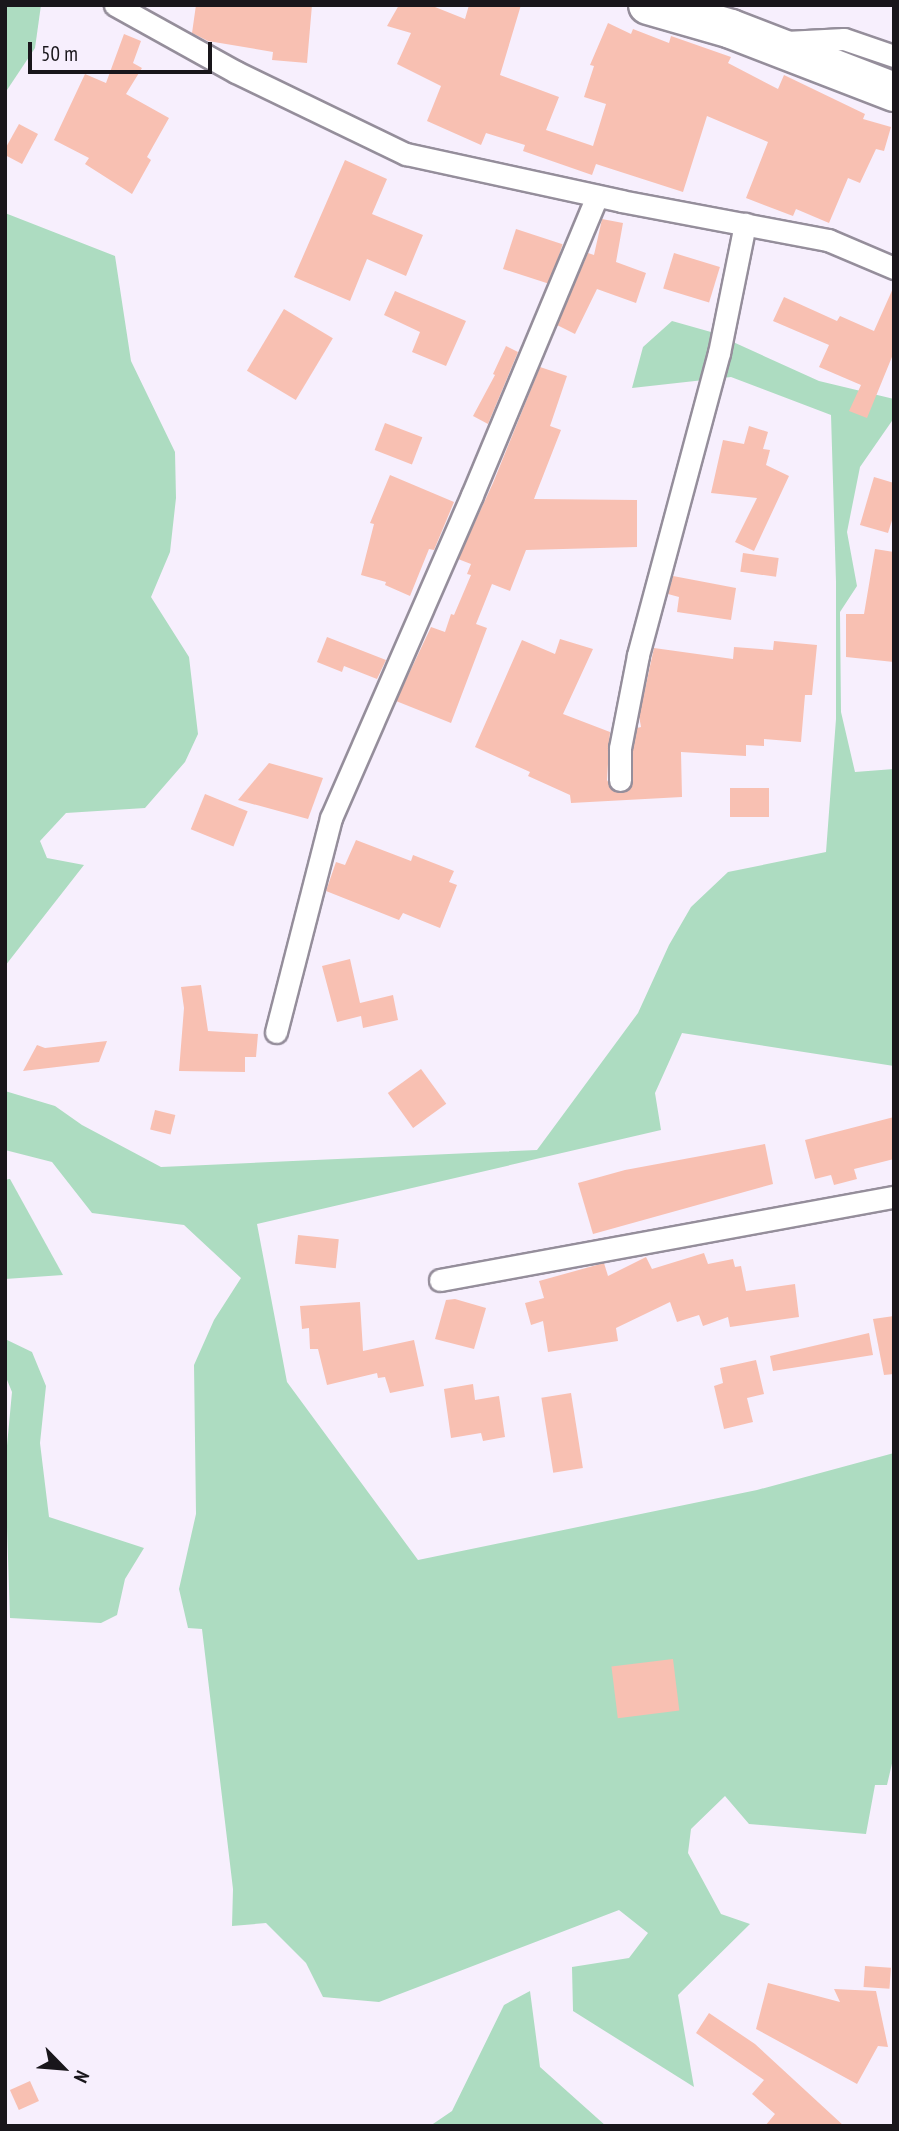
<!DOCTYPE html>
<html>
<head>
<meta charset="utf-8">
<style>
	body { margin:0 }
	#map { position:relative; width:899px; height:2131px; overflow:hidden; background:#f7effd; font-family:"PT Sans Narrow",sans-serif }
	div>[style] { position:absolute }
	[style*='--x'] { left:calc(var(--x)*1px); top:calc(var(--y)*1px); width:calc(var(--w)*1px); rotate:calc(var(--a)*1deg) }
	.green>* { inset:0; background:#addcc1 }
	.building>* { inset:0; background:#f8c0b2; transform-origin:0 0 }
	.roads { filter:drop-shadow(2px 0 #958e9b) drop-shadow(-2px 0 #958e9b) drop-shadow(0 2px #958e9b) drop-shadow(0 -2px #958e9b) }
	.street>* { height:21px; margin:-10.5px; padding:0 10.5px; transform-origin:10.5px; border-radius:10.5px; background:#fff }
	.highway>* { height:38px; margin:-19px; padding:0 19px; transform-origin:19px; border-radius:19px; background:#fff }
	span { translate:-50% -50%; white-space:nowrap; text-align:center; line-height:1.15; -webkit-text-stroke:6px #f7effd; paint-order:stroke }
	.frame { position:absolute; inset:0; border:7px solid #19161b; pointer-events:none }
	.north { position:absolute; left:28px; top:2033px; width:70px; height:70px; -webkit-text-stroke:5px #f7effd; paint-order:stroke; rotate:115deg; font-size:19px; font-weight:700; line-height:28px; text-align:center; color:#19161b }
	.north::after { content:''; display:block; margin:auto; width:24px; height:32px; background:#19161b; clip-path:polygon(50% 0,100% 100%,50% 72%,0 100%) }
	.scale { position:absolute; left:28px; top:42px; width:184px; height:32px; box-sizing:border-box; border:4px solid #19161b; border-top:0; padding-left:9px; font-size:21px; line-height:24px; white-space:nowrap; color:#19161b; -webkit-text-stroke:5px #f7effd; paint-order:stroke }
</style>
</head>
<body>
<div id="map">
	<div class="green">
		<i style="clip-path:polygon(5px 5px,41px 5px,35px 48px,5px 93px)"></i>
		<i style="clip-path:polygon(5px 213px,115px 256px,131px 361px,175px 452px,176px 498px,170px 552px,151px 597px,189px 657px,198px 734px,185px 762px,145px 808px,66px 813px,40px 841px,47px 858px,84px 865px,5px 966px)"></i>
		<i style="clip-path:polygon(672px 321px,711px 332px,819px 381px,894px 399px,894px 418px,860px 467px,847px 532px,857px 586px,840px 612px,841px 712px,855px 772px,894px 769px,894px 1066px,682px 1033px,655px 1093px,661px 1130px,257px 1224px,287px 1382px,418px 1560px,757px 1490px,894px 1453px,894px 1755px,887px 1785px,875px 1785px,866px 1834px,749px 1824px,725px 1796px,691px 1829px,688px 1853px,721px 1914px,750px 1924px,678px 1995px,694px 2087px,573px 2011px,572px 1967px,629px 1958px,648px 1933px,619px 1910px,379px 2002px,323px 1997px,306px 1963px,266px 1923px,232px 1926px,233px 1889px,202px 1629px,188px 1628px,179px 1589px,196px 1514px,194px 1365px,214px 1320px,241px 1278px,184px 1225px,92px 1213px,52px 1162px,5px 1150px,5px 1091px,55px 1106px,82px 1125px,161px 1167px,537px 1150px,638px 1013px,669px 945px,691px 907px,728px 872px,826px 852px,836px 719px,836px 582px,831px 415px,731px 377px,632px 388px,643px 347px)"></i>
		<i style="clip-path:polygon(9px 1179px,10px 1179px,63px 1275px,5px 1279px,5px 1180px)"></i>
		<i style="clip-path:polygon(5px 1339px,32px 1352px,46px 1386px,40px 1443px,49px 1517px,144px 1548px,125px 1579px,117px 1615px,101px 1623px,10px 1618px,5px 1467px,12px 1392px,5px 1375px)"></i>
		<i style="clip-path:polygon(530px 1991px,540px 2067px,606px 2126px,430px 2126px,452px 2111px,504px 2005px)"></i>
	</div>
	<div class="building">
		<i style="clip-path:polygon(196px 5px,312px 5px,307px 63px,272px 60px,273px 52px,208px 41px,192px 33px)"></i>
		<i style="clip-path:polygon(399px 5px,430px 5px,465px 19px,469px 5px,521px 5px,500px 75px,559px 97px,546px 130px,593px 146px,606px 104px,584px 97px,594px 66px,590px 65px,608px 23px,631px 34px,633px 29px,669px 43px,671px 36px,731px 57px,728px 63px,778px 89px,784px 75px,865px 114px,863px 119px,891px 127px,884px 151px,876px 149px,860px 183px,848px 178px,829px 223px,796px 209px,793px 216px,746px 198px,768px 142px,707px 116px,683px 192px,596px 164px,592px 175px,523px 151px,525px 145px,486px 133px,481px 145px,427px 121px,441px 86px,397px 64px,411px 33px,387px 26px)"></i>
		<i style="clip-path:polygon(124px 34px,141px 41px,133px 63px,142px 68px,126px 94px,169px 118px,147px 157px,151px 160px,132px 194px,85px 164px,89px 158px,54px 140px,85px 74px,106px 83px)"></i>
		<i style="clip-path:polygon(19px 124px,38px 134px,22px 164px,5px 155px,5px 149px)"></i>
		<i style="clip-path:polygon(345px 160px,387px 179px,372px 214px,423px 235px,406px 276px,367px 259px,350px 301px,294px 277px)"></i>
		<i style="clip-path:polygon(602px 219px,623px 223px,616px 262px,646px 273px,636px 303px,597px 289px,575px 334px,557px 325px,588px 253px,594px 255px)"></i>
		<i style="left:516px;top:229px;width:49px;height:42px;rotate:18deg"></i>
		<i style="left:674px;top:253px;width:48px;height:37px;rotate:17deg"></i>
		<i style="clip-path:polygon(894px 286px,894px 352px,867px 418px,849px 411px,861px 385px,819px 367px,829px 345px,773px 321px,784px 297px,837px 321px,840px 316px,874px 331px)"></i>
		<i style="clip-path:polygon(395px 291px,466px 321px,446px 366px,412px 352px,420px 332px,384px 315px)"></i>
		<i style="left:284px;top:309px;width:57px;height:72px;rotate:31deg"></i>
		<i style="clip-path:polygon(506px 346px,518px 352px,488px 424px,473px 416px,495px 375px,493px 374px)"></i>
		<i style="clip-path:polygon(540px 367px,567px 376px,550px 426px,561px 430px,534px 499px,637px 500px,637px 547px,526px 550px,510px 591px,492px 584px,476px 624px,487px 628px,451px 723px,396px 701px,431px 627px,445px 632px,451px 614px,454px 615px,471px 575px,467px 574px,471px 564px,458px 559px,493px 483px)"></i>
		<i style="left:385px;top:423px;width:40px;height:29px;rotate:21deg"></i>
		<i style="clip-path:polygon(749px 426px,768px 432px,763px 449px,770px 450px,766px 465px,789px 476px,754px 551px,735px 542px,757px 498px,711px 493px,723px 440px,744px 444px)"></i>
		<i style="clip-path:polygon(390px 475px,454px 502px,434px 550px,429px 549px,410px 596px,385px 585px,386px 582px,361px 575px,374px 524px,370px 523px)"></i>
		<i style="clip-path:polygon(874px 477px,894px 483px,894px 514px,888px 533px,860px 525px)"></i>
		<i style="clip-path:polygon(875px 549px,894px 552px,894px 662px,846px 657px,846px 614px,864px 614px)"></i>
		<i style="left:743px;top:553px;width:36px;height:19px;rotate:8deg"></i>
		<i style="clip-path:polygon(673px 576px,736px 588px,731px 620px,677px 612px,679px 597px,668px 594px)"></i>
		<i style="clip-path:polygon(327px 637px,386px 660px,377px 679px,344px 666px,342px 672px,317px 662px)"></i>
		<i style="clip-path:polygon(560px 639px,593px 649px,563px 714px,610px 732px,607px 780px,614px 792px,626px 792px,632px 786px,633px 749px,637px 728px,641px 727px,639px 716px,654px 648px,733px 659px,734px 647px,773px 650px,774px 641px,817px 645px,812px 695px,805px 695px,801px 742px,764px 739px,764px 746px,746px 745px,746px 756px,681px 752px,682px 797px,571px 803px,570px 795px,528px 776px,530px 772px,475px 747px,522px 640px,555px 654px)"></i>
		<i style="clip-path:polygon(269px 763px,323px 778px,308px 819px,238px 800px)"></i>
		<i style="left:730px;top:788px;width:39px;height:29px"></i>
		<i style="left:205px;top:794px;width:46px;height:38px;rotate:22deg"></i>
		<i style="clip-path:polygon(356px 840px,411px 861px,413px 855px,454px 871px,449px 882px,457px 885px,440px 928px,403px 913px,399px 920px,326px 891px,336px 862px,345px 865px)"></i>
		<i style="clip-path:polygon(350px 959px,360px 1003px,393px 995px,398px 1020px,363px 1028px,361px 1016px,337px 1022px,322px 966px)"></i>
		<i style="clip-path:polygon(201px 985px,208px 1031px,258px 1034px,256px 1057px,245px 1057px,245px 1072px,179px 1071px,184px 1008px,181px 987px)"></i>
		<i style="clip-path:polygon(107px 1041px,99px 1062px,23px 1071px,37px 1045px,45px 1048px)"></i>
		<i style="left:421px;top:1069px;width:43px;height:41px;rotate:54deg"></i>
		<i style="left:155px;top:1110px;width:21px;height:20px;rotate:14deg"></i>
		<i style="clip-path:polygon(894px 1117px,894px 1159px,854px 1169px,857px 1179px,834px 1185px,831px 1175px,815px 1179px,805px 1140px)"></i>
		<i style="clip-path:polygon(765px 1144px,773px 1184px,593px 1234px,578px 1183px,625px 1170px)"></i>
		<i style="left:298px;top:1235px;width:41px;height:29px;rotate:6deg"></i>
		<i style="clip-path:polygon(704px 1253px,708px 1264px,733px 1259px,735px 1267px,741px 1266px,746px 1291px,795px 1284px,799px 1317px,730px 1327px,728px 1317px,703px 1326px,699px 1315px,677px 1322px,670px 1302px,616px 1328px,618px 1341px,548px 1352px,543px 1321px,531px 1325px,525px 1303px,544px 1298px,539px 1281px,604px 1263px,608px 1276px,646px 1257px,652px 1269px)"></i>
		<i style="clip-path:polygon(455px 1299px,486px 1308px,474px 1349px,435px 1339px,446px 1300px)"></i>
		<i style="clip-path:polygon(360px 1302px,363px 1351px,414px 1340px,424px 1386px,390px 1393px,385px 1377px,378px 1378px,377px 1373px,327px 1385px,318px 1349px,310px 1349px,309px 1328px,302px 1329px,300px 1306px)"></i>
		<i style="clip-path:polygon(894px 1316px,894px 1374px,884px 1375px,873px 1319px)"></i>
		<i style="clip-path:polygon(869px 1333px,873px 1355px,773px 1371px,770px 1356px)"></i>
		<i style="clip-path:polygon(756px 1360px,764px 1394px,747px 1398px,753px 1422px,724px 1429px,714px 1386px,723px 1383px,720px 1368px)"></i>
		<i style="clip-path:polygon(473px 1384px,475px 1400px,499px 1396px,505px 1437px,483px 1441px,481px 1433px,451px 1438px,444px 1389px)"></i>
		<i style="left:571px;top:1393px;width:76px;height:30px;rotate:81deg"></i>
		<i style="left:673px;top:1659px;width:52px;height:62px;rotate:83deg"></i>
		<i style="left:865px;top:1966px;width:26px;height:21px;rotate:4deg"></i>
		<i style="clip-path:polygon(768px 1983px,840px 2002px,834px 1989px,876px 1991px,888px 2047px,878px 2046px,857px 2084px,756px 2029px)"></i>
		<i style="clip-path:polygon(709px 2013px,755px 2044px,844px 2126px,765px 2126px,775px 2114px,752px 2094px,764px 2080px,696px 2033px)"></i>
		<i style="left:30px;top:2081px;width:22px;height:22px;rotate:66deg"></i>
	</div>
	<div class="roads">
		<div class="street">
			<i style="--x:115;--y:5;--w:138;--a:29"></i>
			<i style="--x:236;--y:72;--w:189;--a:25.8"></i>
			<i style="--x:406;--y:154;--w:220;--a:12.3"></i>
			<i style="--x:621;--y:201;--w:211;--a:10.7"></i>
			<i style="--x:828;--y:240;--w:72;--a:23"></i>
			<i style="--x:786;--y:42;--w:58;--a:-3"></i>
			<i style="--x:844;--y:39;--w:53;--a:18.8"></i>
			<i style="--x:620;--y:780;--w:32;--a:-90"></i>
			<i style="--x:620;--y:748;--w:95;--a:-79"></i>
			<i style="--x:638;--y:655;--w:313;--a:-75"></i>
			<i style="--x:719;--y:353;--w:132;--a:-78.6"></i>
			<i style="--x:276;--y:1032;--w:221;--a:-75.6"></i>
			<i style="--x:331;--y:818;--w:352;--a:-66.4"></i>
			<i style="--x:472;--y:495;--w:324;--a:-67.3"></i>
			<i style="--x:440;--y:1280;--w:462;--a:-10.4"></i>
		</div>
		<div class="highway">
			<i style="--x:648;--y:5;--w:86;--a:16.1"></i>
			<i style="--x:731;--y:29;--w:175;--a:21.1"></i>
		</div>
	</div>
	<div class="frame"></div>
	<div class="north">N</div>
	<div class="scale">50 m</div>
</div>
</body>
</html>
